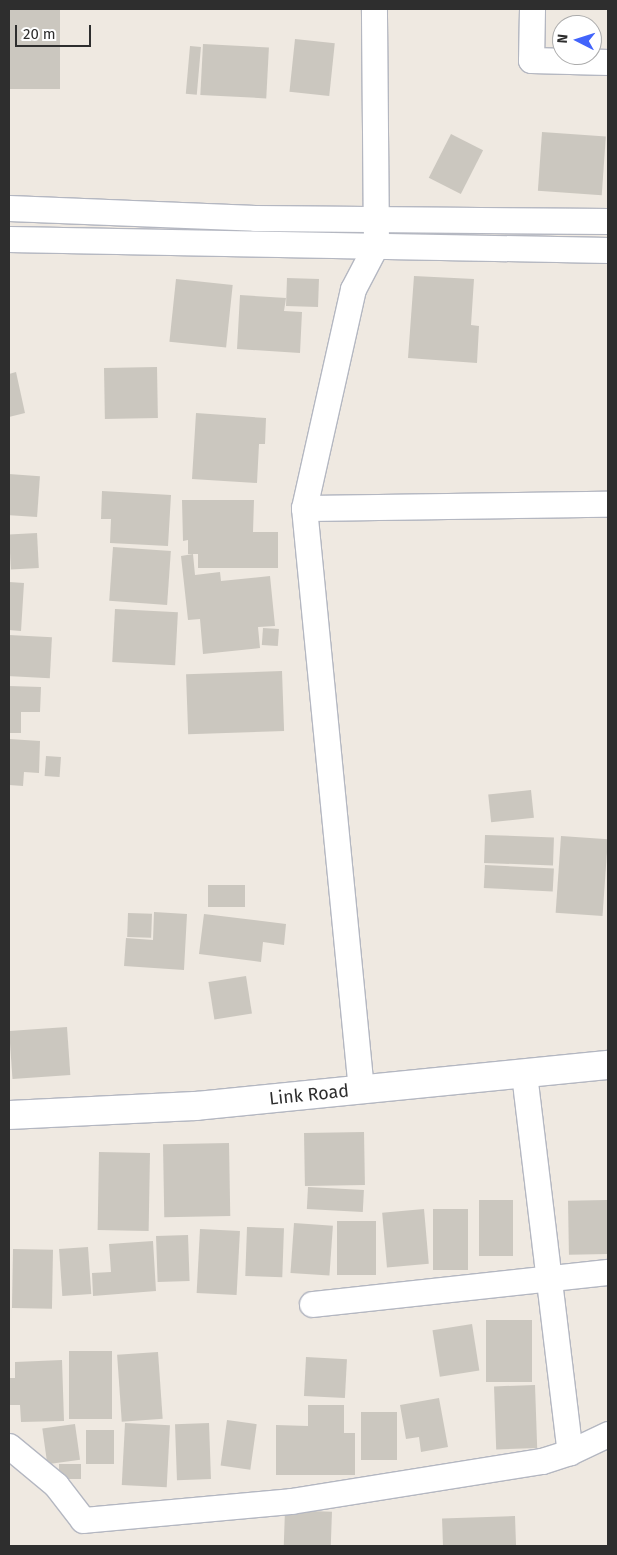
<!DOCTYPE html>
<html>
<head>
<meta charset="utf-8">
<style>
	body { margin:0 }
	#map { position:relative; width:617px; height:1555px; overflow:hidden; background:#efe9e1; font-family:"Fira Sans",sans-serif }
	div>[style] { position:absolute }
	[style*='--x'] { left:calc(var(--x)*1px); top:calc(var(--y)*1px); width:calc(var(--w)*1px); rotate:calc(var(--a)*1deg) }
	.building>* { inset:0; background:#cbc7bf; transform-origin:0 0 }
	.roads { filter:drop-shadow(1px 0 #b4b7c1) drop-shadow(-1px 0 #b4b7c1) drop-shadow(0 1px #b4b7c1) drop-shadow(0 -1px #b4b7c1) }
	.minor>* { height:25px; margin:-12.5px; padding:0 12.5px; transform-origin:12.5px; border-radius:12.5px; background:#fff }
	.tertiary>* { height:28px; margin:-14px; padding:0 14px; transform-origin:14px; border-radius:14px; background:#fff }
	span { translate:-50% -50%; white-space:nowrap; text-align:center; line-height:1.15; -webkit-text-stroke:5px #fff; paint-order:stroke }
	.street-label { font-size:18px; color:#2e2e2e }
	.frame { position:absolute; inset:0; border:10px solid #2e2e2e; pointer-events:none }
	.north { position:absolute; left:552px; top:15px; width:50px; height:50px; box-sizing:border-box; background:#fff; border:1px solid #ababab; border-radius:50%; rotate:275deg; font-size:14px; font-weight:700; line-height:20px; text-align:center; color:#2e2e2e }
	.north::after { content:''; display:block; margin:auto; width:18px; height:22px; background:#4264fb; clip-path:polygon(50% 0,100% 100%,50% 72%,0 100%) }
	.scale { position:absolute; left:15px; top:25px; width:76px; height:22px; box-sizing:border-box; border:2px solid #2e2e2e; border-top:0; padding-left:6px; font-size:15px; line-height:18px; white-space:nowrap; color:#2e2e2e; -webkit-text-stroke:4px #fff; paint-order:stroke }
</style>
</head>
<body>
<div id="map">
	<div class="building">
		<i style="left:9px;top:9px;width:51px;height:80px"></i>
		<i style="left:295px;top:39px;width:40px;height:53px;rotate:6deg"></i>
		<i style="left:203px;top:44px;width:66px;height:51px;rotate:3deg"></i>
		<i style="left:190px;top:46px;width:11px;height:48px;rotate:5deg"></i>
		<i style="left:542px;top:132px;width:64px;height:59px;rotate:4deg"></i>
		<i style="left:451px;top:134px;width:36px;height:49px;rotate:27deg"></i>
		<i style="clip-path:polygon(414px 276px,474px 279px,471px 325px,479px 326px,477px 363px,408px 358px)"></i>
		<i style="left:287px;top:278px;width:32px;height:28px;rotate:2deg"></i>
		<i style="left:176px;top:279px;width:57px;height:63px;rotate:6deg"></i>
		<i style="clip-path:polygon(240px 295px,286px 298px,284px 311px,302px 312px,300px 353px,237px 349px)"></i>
		<i style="left:157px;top:367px;width:51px;height:53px;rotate:89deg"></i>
		<i style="clip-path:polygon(16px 372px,25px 413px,9px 417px,9px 374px)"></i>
		<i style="clip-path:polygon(196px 413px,266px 418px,265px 444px,259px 444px,257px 483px,192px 479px)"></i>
		<i style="left:9px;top:474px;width:31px;height:41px;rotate:4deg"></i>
		<i style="clip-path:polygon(102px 491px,171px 495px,168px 546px,110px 543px,111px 519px,101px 519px)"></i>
		<i style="clip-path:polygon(182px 500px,254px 500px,253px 532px,278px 532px,278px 568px,198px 568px,198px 554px,188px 554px,188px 540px,183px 541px)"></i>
		<i style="left:37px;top:533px;width:35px;height:28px;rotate:87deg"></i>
		<i style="left:113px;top:547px;width:58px;height:54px;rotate:4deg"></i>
		<i style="clip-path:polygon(193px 554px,195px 575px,220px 572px,221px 581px,270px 576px,275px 626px,258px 627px,260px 648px,203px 654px,200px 619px,188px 620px,181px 556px)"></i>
		<i style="clip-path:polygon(9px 582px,24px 583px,21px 631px,9px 630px)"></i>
		<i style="left:115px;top:609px;width:63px;height:53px;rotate:3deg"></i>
		<i style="left:263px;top:628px;width:16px;height:17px;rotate:4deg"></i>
		<i style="left:9px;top:635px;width:43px;height:41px;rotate:3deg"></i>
		<i style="left:282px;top:671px;width:60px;height:96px;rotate:88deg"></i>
		<i style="clip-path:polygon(9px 686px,41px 687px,40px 712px,21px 712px,21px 733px,9px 733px)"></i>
		<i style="clip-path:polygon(9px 739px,40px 741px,39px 773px,24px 772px,23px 786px,9px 785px)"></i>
		<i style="left:46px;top:756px;width:15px;height:20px;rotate:4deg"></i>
		<i style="left:531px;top:790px;width:28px;height:43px;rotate:84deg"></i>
		<i style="left:485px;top:835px;width:69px;height:28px;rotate:2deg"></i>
		<i style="left:561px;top:836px;width:47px;height:77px;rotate:4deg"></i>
		<i style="left:485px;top:865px;width:69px;height:23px;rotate:3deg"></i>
		<i style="left:245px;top:885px;width:22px;height:37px;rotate:90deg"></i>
		<i style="clip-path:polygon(154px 912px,187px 914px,184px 970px,124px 966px,126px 938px,153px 940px)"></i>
		<i style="left:128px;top:913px;width:24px;height:24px;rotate:2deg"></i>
		<i style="clip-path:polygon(204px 914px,286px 924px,284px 945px,263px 942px,261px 962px,199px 954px)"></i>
		<i style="left:246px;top:976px;width:38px;height:38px;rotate:81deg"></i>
		<i style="left:67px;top:1027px;width:48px;height:58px;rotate:86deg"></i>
		<i style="left:364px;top:1132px;width:53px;height:60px;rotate:89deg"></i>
		<i style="left:229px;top:1143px;width:73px;height:66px;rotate:89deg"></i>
		<i style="left:99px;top:1152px;width:51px;height:78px;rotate:1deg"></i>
		<i style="left:308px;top:1187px;width:56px;height:22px;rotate:3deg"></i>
		<i style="left:479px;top:1200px;width:34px;height:56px"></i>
		<i style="left:607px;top:1200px;width:54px;height:39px;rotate:89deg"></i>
		<i style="left:424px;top:1209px;width:55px;height:42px;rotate:85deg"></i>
		<i style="left:433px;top:1209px;width:35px;height:61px"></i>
		<i style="left:376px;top:1221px;width:54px;height:39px;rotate:90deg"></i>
		<i style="left:294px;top:1223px;width:39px;height:50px;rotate:4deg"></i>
		<i style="left:247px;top:1227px;width:37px;height:49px;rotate:2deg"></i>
		<i style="left:200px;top:1229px;width:40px;height:64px;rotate:3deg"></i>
		<i style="left:188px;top:1235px;width:46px;height:32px;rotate:88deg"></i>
		<i style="clip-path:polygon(153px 1241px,156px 1291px,93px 1296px,92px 1273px,111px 1272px,109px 1244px)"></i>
		<i style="left:88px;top:1247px;width:47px;height:29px;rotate:86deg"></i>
		<i style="left:13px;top:1249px;width:40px;height:59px;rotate:1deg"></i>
		<i style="left:486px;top:1320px;width:46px;height:62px"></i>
		<i style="left:472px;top:1324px;width:47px;height:40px;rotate:81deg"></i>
		<i style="left:69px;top:1351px;width:43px;height:68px"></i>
		<i style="left:158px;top:1352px;width:67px;height:41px;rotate:86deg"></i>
		<i style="left:306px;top:1357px;width:41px;height:39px;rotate:3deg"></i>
		<i style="clip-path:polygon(62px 1360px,64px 1421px,21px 1422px,20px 1405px,9px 1405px,9px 1378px,15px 1378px,15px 1362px)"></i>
		<i style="left:535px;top:1385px;width:63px;height:41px;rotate:88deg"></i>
		<i style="clip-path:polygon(439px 1398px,448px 1447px,421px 1452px,419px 1437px,406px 1439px,400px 1405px)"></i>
		<i style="clip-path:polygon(308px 1405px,344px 1405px,344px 1433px,355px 1433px,355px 1475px,276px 1475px,276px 1425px,308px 1426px)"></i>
		<i style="left:361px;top:1412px;width:36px;height:48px"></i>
		<i style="left:227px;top:1420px;width:30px;height:46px;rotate:8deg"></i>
		<i style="left:125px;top:1423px;width:45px;height:62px;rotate:3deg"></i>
		<i style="left:209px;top:1423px;width:56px;height:34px;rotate:88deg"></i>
		<i style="left:75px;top:1424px;width:36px;height:33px;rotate:82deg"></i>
		<i style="left:86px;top:1430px;width:28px;height:34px"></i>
		<i style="left:59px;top:1464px;width:22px;height:15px"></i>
		<i style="left:285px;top:1510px;width:47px;height:36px;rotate:2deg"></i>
		<i style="left:515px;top:1516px;width:30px;height:73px;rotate:88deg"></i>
	</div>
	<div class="roads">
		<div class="minor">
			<i style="--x:532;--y:9;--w:51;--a:91.1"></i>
			<i style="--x:531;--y:60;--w:77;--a:1.5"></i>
			<i style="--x:9;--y:208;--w:246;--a:2.3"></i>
			<i style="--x:255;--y:218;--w:353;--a:0.5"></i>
			<i style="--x:9;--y:239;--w:599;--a:1.05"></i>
			<i style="--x:304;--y:508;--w:304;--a:-0.8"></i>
			<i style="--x:524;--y:1074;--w:381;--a:83.1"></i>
			<i style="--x:361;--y:1090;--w:585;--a:-95.59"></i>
			<i style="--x:304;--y:508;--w:224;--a:-77.4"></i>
			<i style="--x:353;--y:289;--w:50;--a:-62.4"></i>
			<i style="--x:376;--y:245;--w:236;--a:-90.5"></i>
			<i style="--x:312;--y:1304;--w:298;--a:-6.2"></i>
			<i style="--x:9;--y:1446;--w:61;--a:39.7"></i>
			<i style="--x:56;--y:1485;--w:44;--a:52.4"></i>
			<i style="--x:83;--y:1520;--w:209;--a:-5.2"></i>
			<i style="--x:291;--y:1501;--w:254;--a:-9.1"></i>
			<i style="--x:542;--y:1461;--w:29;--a:-18"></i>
			<i style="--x:570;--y:1452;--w:42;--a:-25.3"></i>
		</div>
		<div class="tertiary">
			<i style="--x:9;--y:1115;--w:187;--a:-2.8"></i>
			<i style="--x:196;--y:1106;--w:414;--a:-5.7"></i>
		</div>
	</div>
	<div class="street-label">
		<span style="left:309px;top:1095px;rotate:-6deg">Link Road</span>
	</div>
	<div class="frame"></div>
	<div class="north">N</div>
	<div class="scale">20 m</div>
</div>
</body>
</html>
